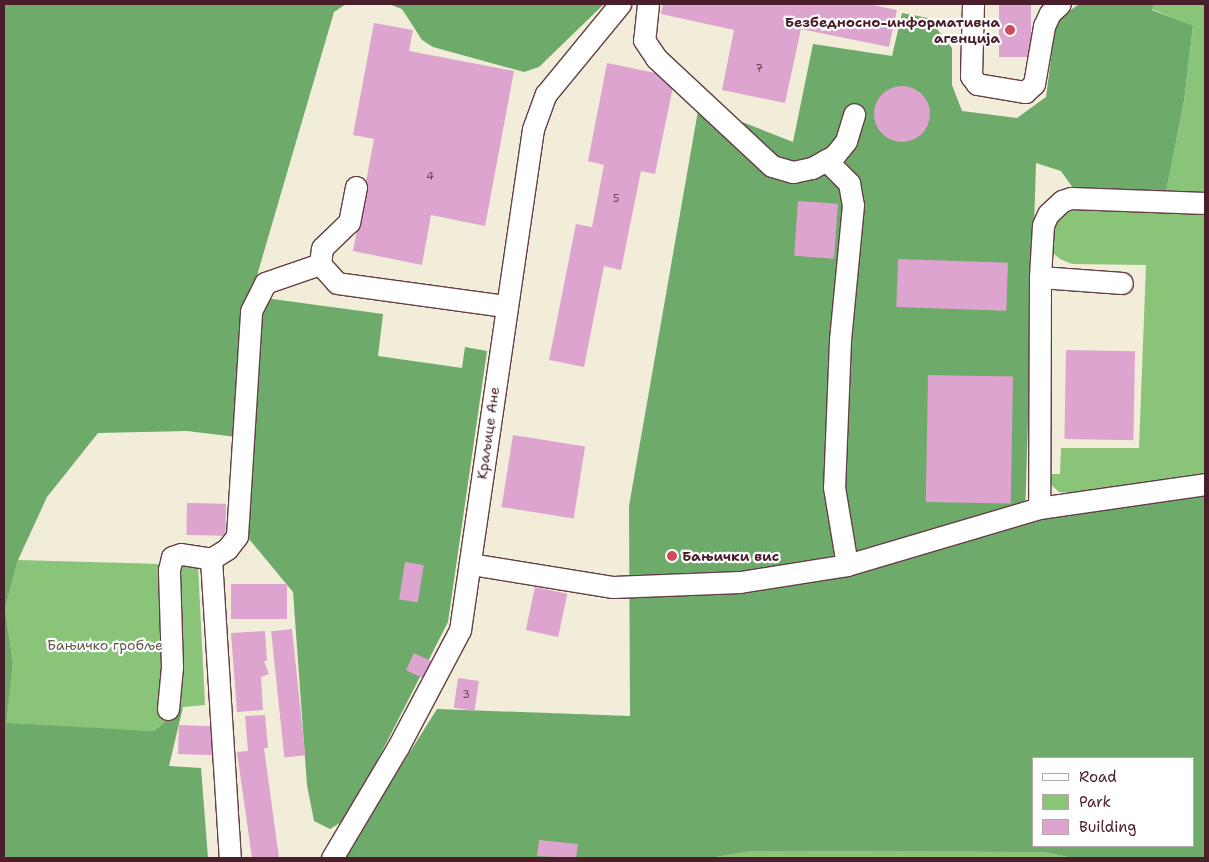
<!DOCTYPE html>
<html>
<head>
<meta charset="utf-8">
<style>
	body { margin:0 }
	#map { position:relative; width:1209px; height:862px; overflow:hidden; background:#f1edd9; font-family:"Shantell Sans",sans-serif }
	div>[style] { position:absolute }
	[style*='--x'] { left:calc(var(--x)*1px); top:calc(var(--y)*1px); width:calc(var(--w)*1px); rotate:calc(var(--a)*1deg) }
	.green>* { inset:0; background:#89c479 }
	.forest>* { inset:0; background:#6eaa69 }
	.building>* { inset:0; background:#dda4cf; transform-origin:0 0 }
	.round { border-radius:50% }
	.roads { filter:drop-shadow(1px 0 #633e45) drop-shadow(-1px 0 #633e45) drop-shadow(0 1px #633e45) drop-shadow(0 -1px #633e45) }
	.minor>* { height:21px; margin:-10.5px; padding:0 10.5px; transform-origin:10.5px; border-radius:10.5px; background:#fff }
	.dots>* { width:14px; height:14px; translate:-50% -50%; box-sizing:border-box; border:2px solid #fff; border-radius:50% }
	span { translate:-50% -50%; white-space:nowrap; text-align:center; line-height:1.15; -webkit-text-stroke:4.5px #fff; paint-order:stroke }
	.number-label { font-size:11px; color:#6f4054 }
	.number-label span { -webkit-text-stroke-width:0 }
	.poi-label { font-size:14px; color:#4a1f2b; font-weight:700 }
	.right { translate:-100% -50%; text-align:right }
	.left { translate:0 -50%; text-align:left }
	.street-label { font-size:14px; color:#4a1f2b }
	.park-label { font-size:14px; color:#605946 }
	.frame { position:absolute; inset:0; border:5px solid #4a1f2b; pointer-events:none }
	.legend { position:absolute; left:1032px; top:757px; width:162px; height:90px; box-sizing:border-box; background:#fff; border:1px solid #b7a5aa; margin:0; padding:6px 9px; list-style:none; font-size:15px; color:#4a1f2b }
	.legend li { display:flex; align-items:center; gap:10px; height:25px }
	.legend b { width:25px; border:1px solid #b7a5aa }
</style>
</head>
<body>
<div id="map">
	<div class="green">
		<i style="clip-path:polygon(1154px 4px,1205px 4px,1205px 194px,1166px 192px,1184px 101px,1193px 27px,1152px 9px)"></i>
		<i style="clip-path:polygon(1066px 208px,1205px 212px,1205px 477px,1075px 493px,1059px 492px,1048px 482px,1047px 474px,1060px 474px,1061px 448px,1139px 448px,1146px 265px,1072px 264px,1060px 259px,1051px 251px,1048px 231px)"></i>
		<i style="clip-path:polygon(18px 560px,198px 565px,205px 705px,183px 707px,154px 731px,5px 724px,13px 662px,5px 609px)"></i>
		<i style="clip-path:polygon(752px 851px,1043px 852px,1073px 858px,710px 858px)"></i>
	</div>
	<div class="forest">
		<i style="clip-path:polygon(4px 4px,346px 4px,334px 12px,251px 296px,383px 314px,378px 356px,462px 368px,465px 347px,487px 351px,448px 622px,348px 818px,330px 829px,314px 821px,307px 785px,293px 592px,244px 533px,253px 439px,187px 431px,98px 433px,47px 497px,18px 560px,5px 609px,13px 662px,6px 723px,154px 731px,183px 707px,169px 766px,201px 768px,208px 858px,4px 858px)"></i>
		<i style="clip-path:polygon(389px 4px,604px 4px,539px 67px,524px 72px,433px 47px,422px 40px,402px 9px)"></i>
		<i style="clip-path:polygon(evenodd,1079px 4px,1154px 4px,1152px 10px,1193px 26px,1184px 101px,1166px 192px,1073px 188px,1061px 171px,1036px 163px,1025px 517px,1205px 495px,1205px 858px,1073px 858px,1043px 852px,752px 851px,710px 858px,343px 858px,437px 709px,630px 716px,629px 506px,699px 105px,793px 142px,813px 44px,892px 56px,902px 13px,928px 18px,952px 48px,952px 85px,962px 111px,1017px 118px,1046px 97px,1056px 21px,1079px 4px,1033px 758px,1193px 758px,1193px 846px,1033px 846px,1033px 758px)"></i>
	</div>
	<div class="building">
		<i style="clip-path:polygon(663px 4px,868px 4px,897px 10px,889px 47px,801px 29px,785px 103px,722px 90px,734px 30px,661px 14px)"></i>
		<i style="left:999px;top:4px;width:32px;height:53px"></i>
		<i style="clip-path:polygon(374px 23px,413px 30px,409px 51px,514px 71px,485px 226px,431px 215px,422px 265px,353px 251px,374px 139px,353px 135px)"></i>
		<i style="clip-path:polygon(607px 63px,675px 77px,655px 174px,641px 171px,621px 270px,604px 266px,584px 367px,549px 360px,576px 224px,592px 227px,604px 165px,588px 161px)"></i>
		<i class="round" style="left:874px;top:86px;width:56px;height:56px"></i>
		<i style="left:798px;top:201px;width:40px;height:55px;rotate:4deg"></i>
		<i style="left:898px;top:259px;width:110px;height:48px;rotate:2deg"></i>
		<i style="left:1066px;top:350px;width:69px;height:89px;rotate:1deg"></i>
		<i style="left:928px;top:375px;width:85px;height:127px;rotate:1deg"></i>
		<i style="left:513px;top:435px;width:73px;height:73px;rotate:9deg"></i>
		<i style="left:187px;top:503px;width:39px;height:32px;rotate:1deg"></i>
		<i style="left:405px;top:562px;width:19px;height:38px;rotate:9deg"></i>
		<i style="left:287px;top:584px;width:35px;height:56px;rotate:90deg"></i>
		<i style="left:535px;top:587px;width:33px;height:44px;rotate:12deg"></i>
		<i style="left:292px;top:629px;width:127px;height:21px;rotate:84deg"></i>
		<i style="clip-path:polygon(265px 631px,267px 661px,264px 661px,269px 674px,261px 677px,263px 710px,237px 712px,231px 633px)"></i>
		<i style="left:414px;top:653px;width:23px;height:19px;rotate:25deg"></i>
		<i style="left:458px;top:678px;width:21px;height:30px;rotate:8deg"></i>
		<i style="clip-path:polygon(265px 715px,268px 748px,264px 748px,279px 858px,252px 858px,237px 752px,248px 751px,245px 716px)"></i>
		<i style="left:179px;top:725px;width:36px;height:29px;rotate:2deg"></i>
		<i style="clip-path:polygon(539px 840px,578px 844px,576px 858px,537px 856px)"></i>
	</div>
	<div class="roads">
		<div class="minor">
			<i style="--x:648;--y:4;--w:36;--a:96"></i>
			<i style="--x:644;--y:40;--w:22;--a:56"></i>
			<i style="--x:656;--y:58;--w:158;--a:43"></i>
			<i style="--x:772;--y:166;--w:22;--a:16"></i>
			<i style="--x:793;--y:172;--w:19;--a:-12"></i>
			<i style="--x:812;--y:168;--w:25;--a:-29"></i>
			<i style="--x:834;--y:156;--w:19;--a:-51"></i>
			<i style="--x:846;--y:141;--w:28;--a:-73"></i>
			<i style="--x:973;--y:4;--w:72;--a:91.6"></i>
			<i style="--x:971;--y:76;--w:10;--a:53"></i>
			<i style="--x:977;--y:84;--w:49;--a:9.5"></i>
			<i style="--x:1025;--y:92;--w:12;--a:-42"></i>
			<i style="--x:1034;--y:84;--w:59;--a:-80.2"></i>
			<i style="--x:1044;--y:26;--w:14;--a:-65"></i>
			<i style="--x:1050;--y:13;--w:13;--a:-42"></i>
			<i style="--x:826;--y:160;--w:33;--a:45"></i>
			<i style="--x:849;--y:183;--w:22;--a:80"></i>
			<i style="--x:853;--y:205;--w:136;--a:95.5"></i>
			<i style="--x:840;--y:340;--w:147;--a:92.3"></i>
			<i style="--x:834;--y:487;--w:79;--a:80.5"></i>
			<i style="--x:356;--y:187;--w:36;--a:101"></i>
			<i style="--x:349;--y:222;--w:37;--a:136"></i>
			<i style="--x:322;--y:248;--w:16;--a:97"></i>
			<i style="--x:320;--y:264;--w:25;--a:48"></i>
			<i style="--x:337;--y:283;--w:170;--a:7.8"></i>
			<i style="--x:1205;--y:203;--w:134;--a:-177.9"></i>
			<i style="--x:1071;--y:198;--w:9;--a:162"></i>
			<i style="--x:1062;--y:201;--w:19;--a:137"></i>
			<i style="--x:1048;--y:214;--w:12;--a:114"></i>
			<i style="--x:1043;--y:225;--w:52;--a:93.3"></i>
			<i style="--x:1040;--y:277;--w:231;--a:90.2"></i>
			<i style="--x:1039;--y:508;--w:168;--a:-8.2"></i>
			<i style="--x:1040;--y:277;--w:82;--a:4.2"></i>
			<i style="--x:211;--y:559;--w:300;--a:86.4"></i>
			<i style="--x:471;--y:564;--w:144;--a:9.2"></i>
			<i style="--x:613;--y:587;--w:127;--a:-2.3"></i>
			<i style="--x:740;--y:582;--w:108;--a:-9"></i>
			<i style="--x:847;--y:565;--w:200;--a:-16.5"></i>
			<i style="--x:168;--y:709;--w:42;--a:-84.6"></i>
			<i style="--x:172;--y:667;--w:97;--a:-91.8"></i>
			<i style="--x:169;--y:570;--w:13;--a:-77"></i>
			<i style="--x:172;--y:557;--w:9;--a:-18"></i>
			<i style="--x:181;--y:554;--w:30;--a:9"></i>
			<i style="--x:211;--y:559;--w:19;--a:-32"></i>
			<i style="--x:227;--y:549;--w:16;--a:-52"></i>
			<i style="--x:237;--y:536;--w:225;--a:-86.4"></i>
			<i style="--x:251;--y:311;--w:31;--a:-63"></i>
			<i style="--x:265;--y:283;--w:58;--a:-19.1"></i>
			<i style="--x:332;--y:858;--w:129;--a:-59.3"></i>
			<i style="--x:398;--y:747;--w:132;--a:-62.1"></i>
			<i style="--x:460;--y:630;--w:506;--a:-81.71"></i>
			<i style="--x:533;--y:129;--w:37;--a:-70"></i>
			<i style="--x:546;--y:94;--w:117;--a:-50.6"></i>
		</div>
	</div>
	<div class="dots">
		<i style="left:1010px;top:30px;background:#d1495b"></i>
		<i style="left:672px;top:556px;background:#d1495b"></i>
	</div>
	<div class="number-label">
		<span style="left:759px;top:69px">7</span>
		<span style="left:430px;top:177px">4</span>
		<span style="left:616px;top:199px">5</span>
		<span style="left:466px;top:695px">3</span>
	</div>
	<div class="poi-label">
		<span class="right" style="left:1000px;top:30px">Безбедносно-информативна<br>агенција</span>
		<span class="left" style="left:682px;top:556px">Бањички вис</span>
	</div>
	<div class="street-label">
		<span style="left:488px;top:433px;rotate:-82deg">Краљице Ане</span>
	</div>
	<div class="park-label">
		<span style="left:105px;top:645px">Бањичко гробље</span>
	</div>
	<div class="frame"></div>
	<ul class="legend">
	<li><b style="height:6px;background:#fff"></b>Road</li>
	<li><b style="height:14px;background:#89c479"></b>Park</li>
	<li><b style="height:14px;background:#dda4cf"></b>Building</li>
	</ul>
</div>
</body>
</html>
